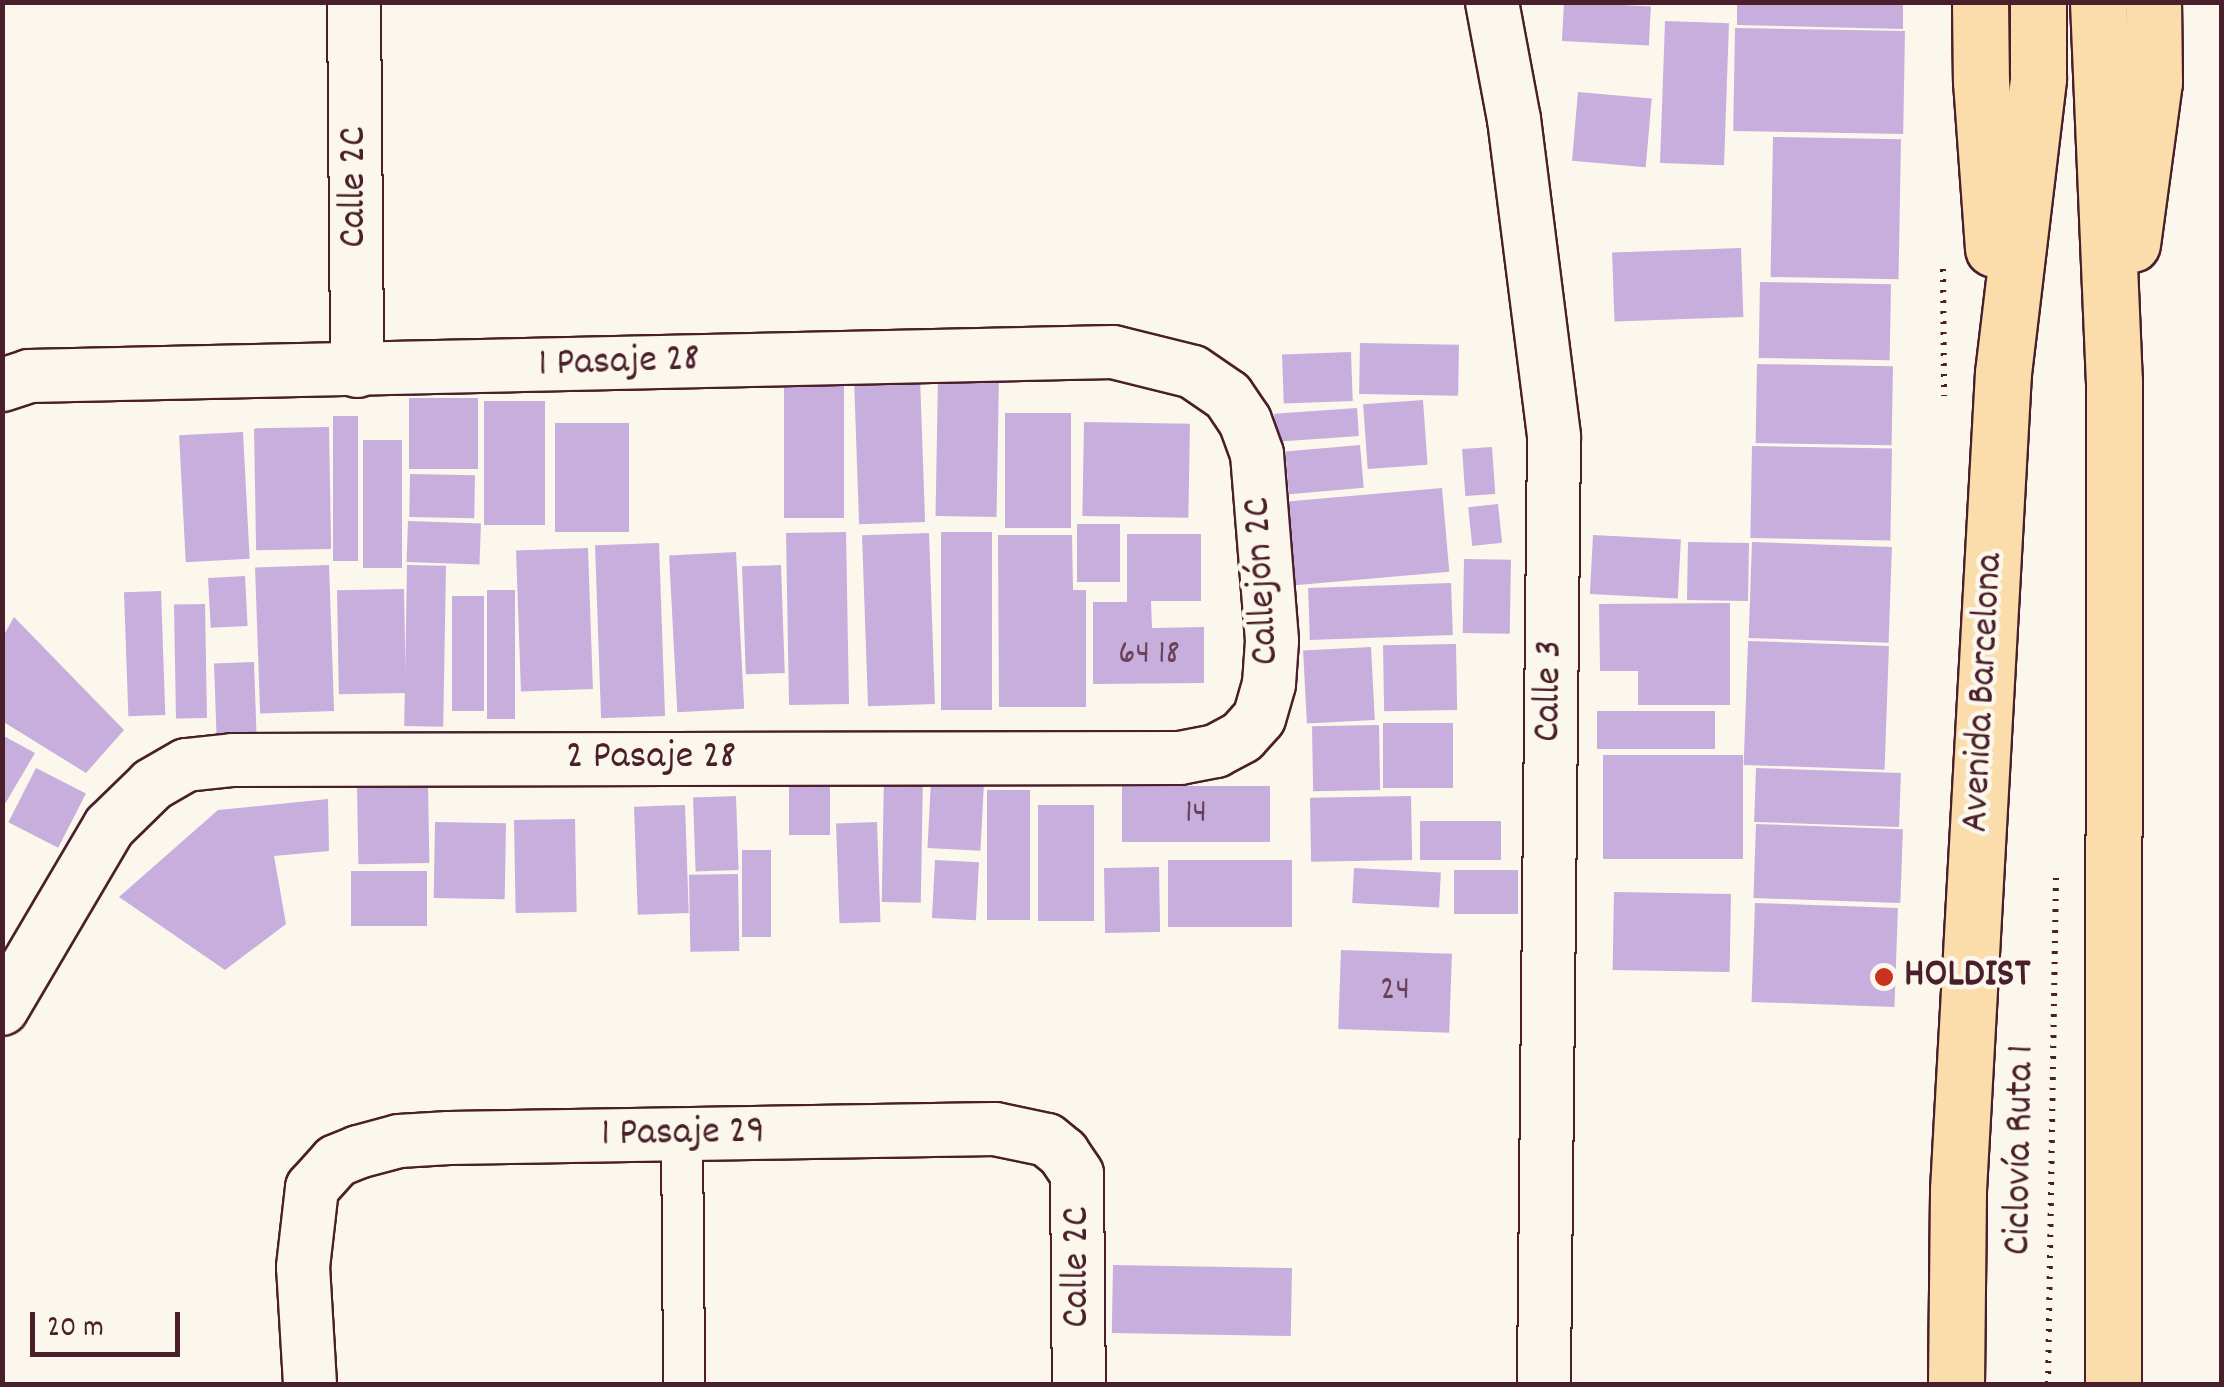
<!DOCTYPE html>
<html>
<head>
<meta charset="utf-8">
<style>
	body { margin:0 }
	#map { position:relative; width:2224px; height:1387px; overflow:hidden; background:#fbf7ec; font-family:Dekko,sans-serif }
	div>[style] { position:absolute }
	[style*='--x'] { left:calc(var(--x)*1px); top:calc(var(--y)*1px); width:calc(var(--w)*1px); rotate:calc(var(--a)*1deg) }
	.building>* { inset:0; background:#c8aedd; transform-origin:0 0 }
	.path>* { height:6px; margin-top:-3px; transform-origin:0; background:repeating-linear-gradient(90deg,#4a1f2b 0 2.5px,transparent 0 10.5px) }
	.roads { filter:drop-shadow(2px 0 #4a1f2b) drop-shadow(-2px 0 #4a1f2b) drop-shadow(0 2px #4a1f2b) drop-shadow(0 -2px #4a1f2b) }
	.pedestrian>* { height:40px; margin:-20px; padding:0 20px; transform-origin:20px; border-radius:20px; background:#fbf7ec }
	.minor>* { height:52px; margin:-26px; padding:0 26px; transform-origin:26px; border-radius:26px; background:#fbf7ec }
	.primary>* { height:55px; margin:-27.5px; padding:0 27.5px; transform-origin:27.5px; border-radius:27.5px; background:#faddab }
	.dots>* { width:28px; height:28px; translate:-50% -50%; box-sizing:border-box; border:5px solid #fbf7ec; border-radius:50% }
	span { translate:-50% -50%; white-space:nowrap; text-align:center; line-height:1.15; -webkit-text-stroke:9px #fbf7ec; paint-order:stroke }
	.number-label { font-size:35px; color:#6a4358 }
	.number-label span { -webkit-text-stroke-width:0 }
	.street-label { font-size:40px; color:#4a1f2b }
	.poi-label { font-size:40px; color:#4a1f2b; font-weight:700 }
	.left { translate:0 -50%; text-align:left }
	.frame { position:absolute; inset:0; border:5px solid #4a1f2b; pointer-events:none }
	.scale { position:absolute; left:30px; top:1312px; width:150px; height:45px; box-sizing:border-box; border:5px solid #4a1f2b; border-top:0; padding-left:12px; font-size:30px; line-height:35px; white-space:nowrap; color:#4a1f2b; -webkit-text-stroke:8px #fbf7ec; paint-order:stroke }
</style>
</head>
<body>
<div id="map">
	<div class="building">
		<i style="left:1564px;top:2px;width:87px;height:39px;rotate:3deg"></i>
		<i style="clip-path:polygon(1737px 2px,1903px 2px,1903px 29px,1737px 25px)"></i>
		<i style="left:1665px;top:21px;width:64px;height:142px;rotate:2deg"></i>
		<i style="left:1735px;top:28px;width:170px;height:103px;rotate:1deg"></i>
		<i style="left:1578px;top:92px;width:74px;height:69px;rotate:5deg"></i>
		<i style="left:1773px;top:137px;width:128px;height:140px;rotate:1deg"></i>
		<i style="left:1741px;top:248px;width:69px;height:129px;rotate:88deg"></i>
		<i style="left:1760px;top:282px;width:131px;height:76px;rotate:1deg"></i>
		<i style="left:1360px;top:343px;width:99px;height:51px;rotate:1deg"></i>
		<i style="left:1351px;top:352px;width:49px;height:69px;rotate:88deg"></i>
		<i style="left:1757px;top:364px;width:136px;height:79px;rotate:1deg"></i>
		<i style="left:938px;top:375px;width:61px;height:141px;rotate:1deg"></i>
		<i style="left:920px;top:377px;width:145px;height:66px;rotate:88deg"></i>
		<i style="left:844px;top:378px;width:140px;height:60px;rotate:90deg"></i>
		<i style="left:409px;top:398px;width:69px;height:71px"></i>
		<i style="left:1423px;top:400px;width:65px;height:60px;rotate:86deg"></i>
		<i style="left:484px;top:401px;width:61px;height:124px"></i>
		<i style="left:1357px;top:408px;width:28px;height:83px;rotate:86deg"></i>
		<i style="left:1005px;top:413px;width:66px;height:115px"></i>
		<i style="left:333px;top:416px;width:25px;height:145px"></i>
		<i style="left:1084px;top:422px;width:106px;height:94px;rotate:1deg"></i>
		<i style="left:555px;top:423px;width:74px;height:109px"></i>
		<i style="left:329px;top:427px;width:122px;height:75px;rotate:89deg"></i>
		<i style="left:243px;top:432px;width:127px;height:64px;rotate:87deg"></i>
		<i style="left:363px;top:440px;width:39px;height:128px"></i>
		<i style="left:1360px;top:445px;width:43px;height:75px;rotate:85deg"></i>
		<i style="left:1752px;top:446px;width:140px;height:92px;rotate:1deg"></i>
		<i style="left:1492px;top:447px;width:47px;height:30px;rotate:86deg"></i>
		<i style="left:410px;top:474px;width:65px;height:43px;rotate:1deg"></i>
		<i style="left:1442px;top:488px;width:84px;height:161px;rotate:85deg"></i>
		<i style="left:1498px;top:504px;width:39px;height:30px;rotate:84deg"></i>
		<i style="left:408px;top:521px;width:73px;height:41px;rotate:2deg"></i>
		<i style="left:1077px;top:524px;width:43px;height:58px"></i>
		<i style="left:846px;top:532px;width:172px;height:60px;rotate:89deg"></i>
		<i style="left:941px;top:532px;width:51px;height:178px"></i>
		<i style="left:929px;top:533px;width:171px;height:67px;rotate:88deg"></i>
		<i style="clip-path:polygon(1127px 534px,1201px 534px,1201px 601px,1151px 601px,1152px 628px,1204px 627px,1204px 683px,1093px 684px,1093px 602px,1127px 602px)"></i>
		<i style="clip-path:polygon(998px 535px,1072px 535px,1073px 590px,1086px 590px,1086px 707px,999px 707px)"></i>
		<i style="left:1593px;top:535px;width:88px;height:59px;rotate:3deg"></i>
		<i style="left:1688px;top:542px;width:61px;height:58px;rotate:1deg"></i>
		<i style="left:1752px;top:542px;width:140px;height:96px;rotate:2deg"></i>
		<i style="left:659px;top:543px;width:173px;height:64px;rotate:88deg"></i>
		<i style="left:588px;top:548px;width:141px;height:72px;rotate:88deg"></i>
		<i style="left:736px;top:552px;width:157px;height:67px;rotate:87deg"></i>
		<i style="left:1464px;top:559px;width:47px;height:74px;rotate:1deg"></i>
		<i style="left:329px;top:565px;width:146px;height:74px;rotate:88deg"></i>
		<i style="left:407px;top:565px;width:39px;height:161px;rotate:1deg"></i>
		<i style="left:781px;top:565px;width:108px;height:39px;rotate:88deg"></i>
		<i style="left:245px;top:576px;width:50px;height:37px;rotate:87deg"></i>
		<i style="left:1451px;top:583px;width:52px;height:143px;rotate:88deg"></i>
		<i style="left:404px;top:589px;width:104px;height:67px;rotate:89deg"></i>
		<i style="left:515px;top:590px;width:129px;height:28px;rotate:90deg"></i>
		<i style="left:161px;top:591px;width:124px;height:37px;rotate:88deg"></i>
		<i style="left:452px;top:596px;width:32px;height:115px"></i>
		<i style="clip-path:polygon(1730px 603px,1730px 705px,1638px 705px,1638px 671px,1600px 671px,1599px 604px)"></i>
		<i style="left:205px;top:604px;width:114px;height:31px;rotate:89deg"></i>
		<i style="clip-path:polygon(14px 617px,124px 730px,86px 773px,2px 721px,2px 638px)"></i>
		<i style="left:1748px;top:641px;width:141px;height:124px;rotate:2deg"></i>
		<i style="left:1456px;top:644px;width:66px;height:73px;rotate:89deg"></i>
		<i style="left:1371px;top:647px;width:73px;height:68px;rotate:87deg"></i>
		<i style="left:254px;top:662px;width:72px;height:40px;rotate:88deg"></i>
		<i style="left:1597px;top:711px;width:118px;height:38px"></i>
		<i style="left:1383px;top:723px;width:70px;height:65px"></i>
		<i style="left:1379px;top:725px;width:65px;height:67px;rotate:89deg"></i>
		<i style="clip-path:polygon(2px 735px,35px 753px,2px 809px)"></i>
		<i style="left:1603px;top:755px;width:140px;height:104px"></i>
		<i style="left:36px;top:768px;width:56px;height:61px;rotate:27deg"></i>
		<i style="left:1756px;top:768px;width:145px;height:54px;rotate:2deg"></i>
		<i style="left:884px;top:773px;width:39px;height:129px;rotate:1deg"></i>
		<i style="left:931px;top:781px;width:53px;height:67px;rotate:3deg"></i>
		<i style="left:428px;top:785px;width:78px;height:71px;rotate:89deg"></i>
		<i style="left:830px;top:786px;width:49px;height:41px;rotate:90deg"></i>
		<i style="left:1122px;top:786px;width:148px;height:56px"></i>
		<i style="left:987px;top:790px;width:43px;height:130px"></i>
		<i style="left:736px;top:796px;width:74px;height:43px;rotate:88deg"></i>
		<i style="left:1411px;top:796px;width:64px;height:101px;rotate:89deg"></i>
		<i style="clip-path:polygon(328px 799px,329px 851px,274px 856px,286px 924px,225px 970px,119px 897px,218px 810px)"></i>
		<i style="left:685px;top:805px;width:108px;height:51px;rotate:88deg"></i>
		<i style="left:1038px;top:805px;width:56px;height:116px"></i>
		<i style="left:575px;top:819px;width:93px;height:61px;rotate:89deg"></i>
		<i style="left:1420px;top:821px;width:81px;height:39px"></i>
		<i style="left:435px;top:822px;width:71px;height:76px;rotate:1deg"></i>
		<i style="left:877px;top:822px;width:100px;height:41px;rotate:88deg"></i>
		<i style="left:1756px;top:824px;width:147px;height:74px;rotate:2deg"></i>
		<i style="left:742px;top:850px;width:29px;height:87px"></i>
		<i style="left:935px;top:860px;width:44px;height:58px;rotate:3deg"></i>
		<i style="left:1168px;top:860px;width:124px;height:67px"></i>
		<i style="left:1159px;top:867px;width:65px;height:55px;rotate:89deg"></i>
		<i style="left:1354px;top:868px;width:87px;height:35px;rotate:3deg"></i>
		<i style="left:1454px;top:870px;width:64px;height:44px"></i>
		<i style="left:351px;top:871px;width:76px;height:55px"></i>
		<i style="left:738px;top:874px;width:77px;height:49px;rotate:89deg"></i>
		<i style="left:1614px;top:892px;width:117px;height:78px;rotate:1deg"></i>
		<i style="left:1755px;top:903px;width:143px;height:99px;rotate:2deg"></i>
		<i style="left:1341px;top:950px;width:111px;height:79px;rotate:2deg"></i>
		<i style="left:1113px;top:1265px;width:179px;height:68px;rotate:1deg"></i>
	</div>
	<div class="path">
		<i style="--x:1943;--y:269;--w:127;--a:89.5"></i>
		<i style="--x:2048;--y:1384;--w:508;--a:-89.1"></i>
	</div>
	<div class="roads">
		<div class="pedestrian">
			<i style="--x:682;--y:1135;--w:249;--a:89.5"></i>
		</div>
		<div class="minor">
			<i style="--x:354;--y:2;--w:369;--a:89.5"></i>
			<i style="--x:1492;--y:2;--w:119;--a:79.4"></i>
			<i style="--x:1514;--y:119;--w:321;--a:82.8"></i>
			<i style="--x:1554;--y:437;--w:947;--a:90.61"></i>
			<i style="--x:2;--y:385;--w:28;--a:-18"></i>
			<i style="--x:29;--y:376;--w:1084;--a:-1.27"></i>
			<i style="--x:1113;--y:352;--w:82;--a:14"></i>
			<i style="--x:1193;--y:372;--w:42;--a:34.4"></i>
			<i style="--x:1228;--y:396;--w:30;--a:56"></i>
			<i style="--x:1245;--y:421;--w:35;--a:70"></i>
			<i style="--x:1257;--y:454;--w:188;--a:85.4"></i>
			<i style="--x:1272;--y:641;--w:43;--a:94"></i>
			<i style="--x:1269;--y:684;--w:35;--a:106"></i>
			<i style="--x:1259;--y:718;--w:25;--a:132"></i>
			<i style="--x:1242;--y:737;--w:30;--a:152"></i>
			<i style="--x:1216;--y:751;--w:37;--a:169"></i>
			<i style="--x:1180;--y:758;--w:947;--a:179.88"></i>
			<i style="--x:233;--y:760;--w:47;--a:173.9"></i>
			<i style="--x:186;--y:765;--w:39;--a:150"></i>
			<i style="--x:152;--y:785;--w:60;--a:135.7"></i>
			<i style="--x:109;--y:827;--w:211;--a:120.5"></i>
			<i style="--x:310;--y:1384;--w:117;--a:-93.4"></i>
			<i style="--x:303;--y:1267;--w:80;--a:-83.5"></i>
			<i style="--x:312;--y:1188;--w:36;--a:-48"></i>
			<i style="--x:336;--y:1161;--w:24;--a:-22"></i>
			<i style="--x:358;--y:1152;--w:42;--a:-15"></i>
			<i style="--x:399;--y:1141;--w:50;--a:-3.4"></i>
			<i style="--x:449;--y:1138;--w:546;--a:-0.94"></i>
			<i style="--x:995;--y:1129;--w:53;--a:11.9"></i>
			<i style="--x:1047;--y:1140;--w:21;--a:39"></i>
			<i style="--x:1063;--y:1153;--w:25;--a:56"></i>
			<i style="--x:1077;--y:1174;--w:210;--a:89.5"></i>
		</div>
		<div class="primary">
			<i style="--x:1980;--y:2;--w:79;--a:89.3"></i>
			<i style="--x:1981;--y:81;--w:168;--a:85.9"></i>
			<i style="--x:2098;--y:2;--w:379;--a:87.6"></i>
			<i style="--x:2114;--y:381;--w:1003;--a:90.06"></i>
			<i style="--x:2132;--y:244;--w:163;--a:-82.3"></i>
			<i style="--x:2154;--y:82;--w:80;--a:-90.7"></i>
			<i style="--x:1956;--y:1384;--w:194;--a:-89.4"></i>
			<i style="--x:1958;--y:1190;--w:818;--a:-86.85"></i>
			<i style="--x:2003;--y:373;--w:297;--a:-83.2"></i>
			<i style="--x:2038;--y:78;--w:76;--a:-90"></i>
		</div>
	</div>
	<div class="dots">
		<i style="left:1884px;top:977px;background:#c8321e"></i>
	</div>
	<div class="number-label">
		<span style="left:1149px;top:655px">64 18</span>
		<span style="left:1196px;top:814px">14</span>
		<span style="left:1395px;top:991px">24</span>
	</div>
	<div class="street-label">
		<span style="left:356px;top:187px;rotate:-90deg">Calle 2C</span>
		<span style="left:619px;top:364px;rotate:-2deg">1 Pasaje 28</span>
		<span style="left:1264px;top:581px;rotate:-93deg">Callejón 2C</span>
		<span style="left:1551px;top:691px;rotate:-89deg">Calle 3</span>
		<span style="left:1985px;top:693px;rotate:-87deg">Avenida Barcelona</span>
		<span style="left:651px;top:759px">2 Pasaje 28</span>
		<span style="left:683px;top:1135px;rotate:-1deg">1 Pasaje 29</span>
		<span style="left:2022px;top:1150px;rotate:-89deg">Ciclovía Ruta 1</span>
		<span style="left:1079px;top:1267px;rotate:-90deg">Calle 2C</span>
	</div>
	<div class="poi-label">
		<span class="left" style="left:1904px;top:977px">HOLDIST</span>
	</div>
	<div class="frame"></div>
	<div class="scale">20 m</div>
</div>
</body>
</html>
